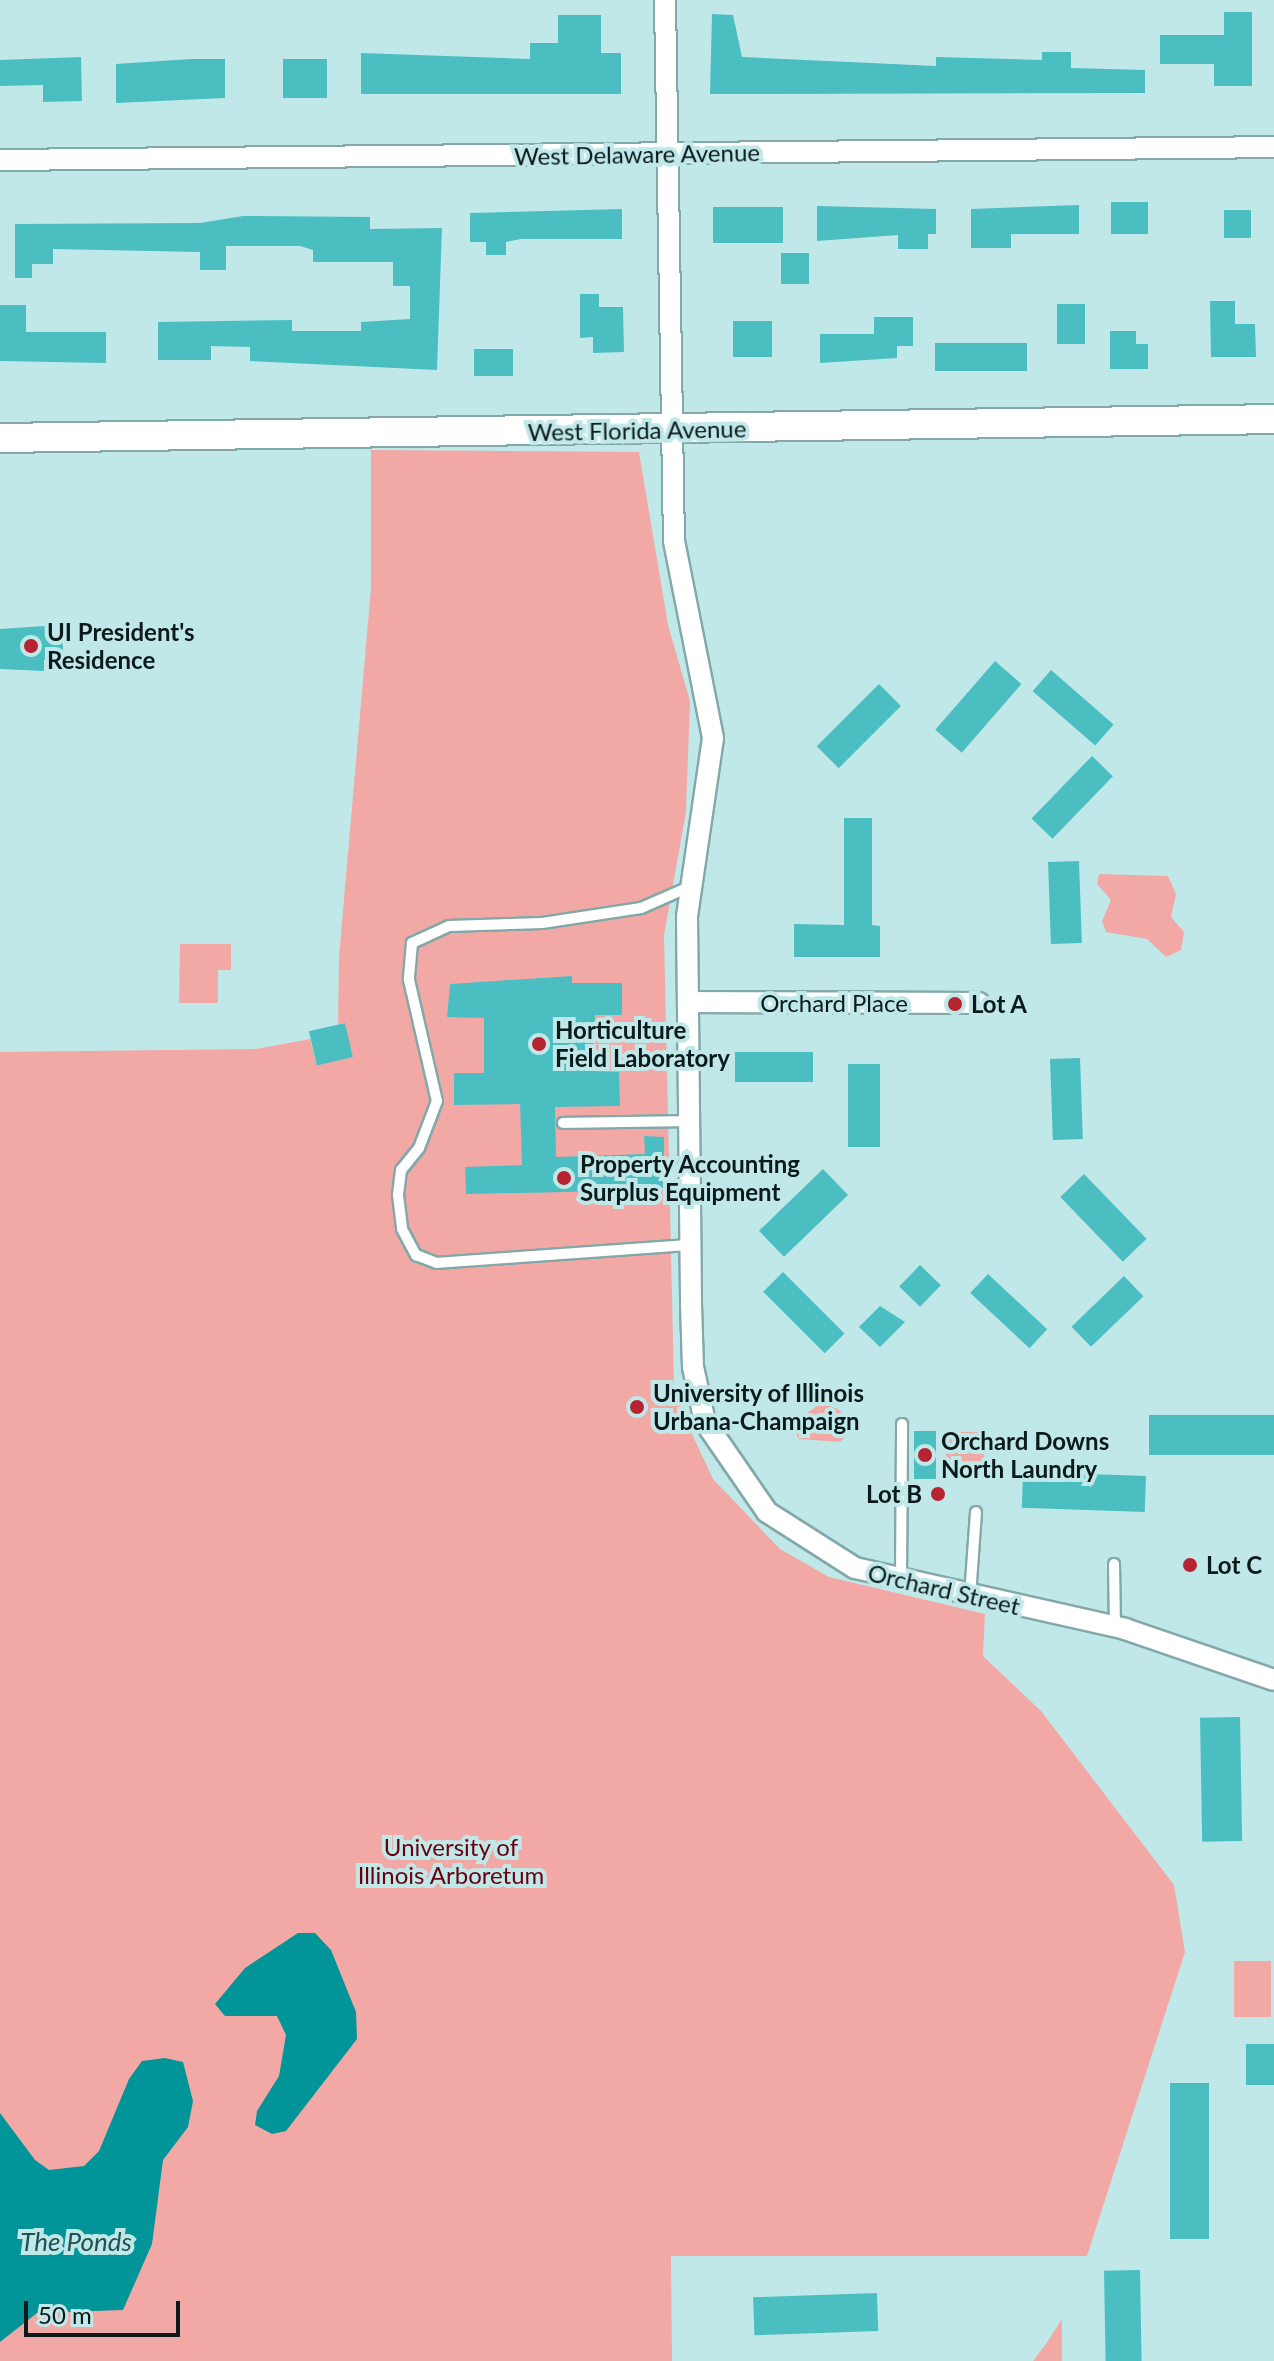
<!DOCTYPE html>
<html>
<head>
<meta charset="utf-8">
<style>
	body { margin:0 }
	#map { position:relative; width:1274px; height:2361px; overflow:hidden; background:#c1e8e9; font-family:Lato,sans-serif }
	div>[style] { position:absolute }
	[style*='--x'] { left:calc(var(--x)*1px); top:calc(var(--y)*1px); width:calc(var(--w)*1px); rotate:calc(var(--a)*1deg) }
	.green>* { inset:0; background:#f2a9a5; transform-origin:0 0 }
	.water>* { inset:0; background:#019498 }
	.building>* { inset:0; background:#4bbec2; transform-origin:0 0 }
	.roads { filter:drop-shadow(2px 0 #83a8a9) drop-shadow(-2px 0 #83a8a9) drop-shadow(0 2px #83a8a9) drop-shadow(0 -2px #83a8a9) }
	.service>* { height:10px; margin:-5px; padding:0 5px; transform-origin:5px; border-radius:5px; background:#fff }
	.minor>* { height:20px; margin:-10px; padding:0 10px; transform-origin:10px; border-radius:10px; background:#fff }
	.secondary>* { height:28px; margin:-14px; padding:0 14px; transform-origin:14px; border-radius:14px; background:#fff }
	.dots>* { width:22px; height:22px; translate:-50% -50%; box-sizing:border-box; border:4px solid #c1e8e9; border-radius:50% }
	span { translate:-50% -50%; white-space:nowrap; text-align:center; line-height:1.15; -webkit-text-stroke:8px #c1e8e9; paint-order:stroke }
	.street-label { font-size:24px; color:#0c1a1b }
	.poi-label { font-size:24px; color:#0c1a1b; font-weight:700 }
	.left { translate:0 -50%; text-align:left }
	.right { translate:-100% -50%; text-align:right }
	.park-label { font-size:24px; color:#680010 }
	.water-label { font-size:26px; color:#205254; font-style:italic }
	.scale { position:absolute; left:24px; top:2301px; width:156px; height:36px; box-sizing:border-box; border:4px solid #0c1a1b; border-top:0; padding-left:10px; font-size:24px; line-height:28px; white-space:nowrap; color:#0c1a1b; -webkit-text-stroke:6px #c1e8e9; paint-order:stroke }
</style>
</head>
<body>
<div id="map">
	<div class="green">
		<i style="clip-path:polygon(371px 450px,639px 452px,668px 625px,690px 701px,686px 812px,664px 935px,674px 1386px,684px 1417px,713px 1479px,780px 1549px,829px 1577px,985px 1614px,983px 1656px,1041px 1711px,1174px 1885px,1185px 1952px,1087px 2256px,671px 2256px,672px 2361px,0 2361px,0 1052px,256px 1049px,310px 1039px,317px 1065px,352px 1057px,345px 1023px,338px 1024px,339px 957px,371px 588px)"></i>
		<i style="clip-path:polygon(1099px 874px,1168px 876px,1176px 894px,1171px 917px,1184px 932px,1181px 950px,1166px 957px,1147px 939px,1106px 932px,1102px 921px,1111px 900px,1097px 884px)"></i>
		<i style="clip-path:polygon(180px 944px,231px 944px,231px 970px,218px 970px,218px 1003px,179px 1003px)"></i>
		<i style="clip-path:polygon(821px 1403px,838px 1409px,855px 1427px,840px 1442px,799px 1439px,795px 1432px,796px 1421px)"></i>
		<i style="left:946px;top:1432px;width:38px;height:46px"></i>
		<i style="left:1234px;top:1961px;width:37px;height:56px"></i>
		<i style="clip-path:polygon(1062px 2319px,1062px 2361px,1033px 2361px,1046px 2344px)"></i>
	</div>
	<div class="water">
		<i style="clip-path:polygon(298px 1933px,315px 1933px,331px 1950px,356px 2012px,357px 2039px,286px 2131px,272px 2134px,255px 2125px,257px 2111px,279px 2076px,286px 2035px,277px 2016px,225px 2016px,215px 2004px,245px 1968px)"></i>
		<i style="clip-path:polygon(165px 2058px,183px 2062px,193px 2101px,188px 2127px,163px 2160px,152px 2244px,123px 2310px,37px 2313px,0 2342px,0 2113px,35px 2160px,49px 2170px,84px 2166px,99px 2151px,129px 2079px,142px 2061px)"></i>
	</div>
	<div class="building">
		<i style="clip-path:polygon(1224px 12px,1252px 12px,1252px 86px,1214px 86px,1214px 64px,1160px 64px,1160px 35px,1224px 35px)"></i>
		<i style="clip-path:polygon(712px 14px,733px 15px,742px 57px,936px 66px,936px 57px,1042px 60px,1042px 52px,1071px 52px,1071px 68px,1145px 70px,1145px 93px,710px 94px)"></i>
		<i style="clip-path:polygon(558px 15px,601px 15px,601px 53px,621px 53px,621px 94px,361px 94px,361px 53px,530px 59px,530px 43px,558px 43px)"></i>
		<i style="clip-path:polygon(81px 57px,82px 101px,43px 102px,43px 85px,0 86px,0 60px)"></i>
		<i style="clip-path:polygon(191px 59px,225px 59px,225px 98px,116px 103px,116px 64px)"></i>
		<i style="left:283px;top:59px;width:44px;height:39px"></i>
		<i style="left:1111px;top:202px;width:37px;height:32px"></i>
		<i style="clip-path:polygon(1079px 205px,1079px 234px,1011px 234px,1011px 248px,971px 248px,971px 209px)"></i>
		<i style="clip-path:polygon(817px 206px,936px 209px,936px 234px,928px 234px,928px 249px,898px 249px,898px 235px,817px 241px)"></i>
		<i style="left:713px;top:207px;width:70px;height:36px"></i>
		<i style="clip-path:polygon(622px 209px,622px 239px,521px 239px,506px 242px,506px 255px,486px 255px,486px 242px,470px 242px,470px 213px)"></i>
		<i style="left:1224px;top:210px;width:27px;height:28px"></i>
		<i style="clip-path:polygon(243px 216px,370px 217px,370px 229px,442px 228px,437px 370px,250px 361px,250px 347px,211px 346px,211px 360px,158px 360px,158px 322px,292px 320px,292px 331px,361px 331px,361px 322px,410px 319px,410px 286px,393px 286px,393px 262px,313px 262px,313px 250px,300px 246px,226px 246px,226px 270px,200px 270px,200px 252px,53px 249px,53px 264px,32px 264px,32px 278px,15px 278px,15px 224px,200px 223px)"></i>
		<i style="left:781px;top:253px;width:28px;height:31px"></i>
		<i style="clip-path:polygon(580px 294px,599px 294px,599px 307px,623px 307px,624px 352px,593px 353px,593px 337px,580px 338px)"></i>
		<i style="clip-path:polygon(1210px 301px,1235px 301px,1235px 324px,1255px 324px,1256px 357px,1211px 357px)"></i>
		<i style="left:1057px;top:304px;width:28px;height:40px"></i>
		<i style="clip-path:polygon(0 305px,26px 305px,26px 332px,106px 332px,106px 363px,0 361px)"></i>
		<i style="clip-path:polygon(874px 317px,913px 317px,913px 346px,897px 346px,897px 358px,820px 363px,820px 334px,874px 334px)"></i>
		<i style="left:733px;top:321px;width:39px;height:36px"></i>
		<i style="clip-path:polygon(1110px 331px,1136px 331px,1136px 344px,1148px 344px,1148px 369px,1110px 369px)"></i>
		<i style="left:1027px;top:343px;width:28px;height:92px;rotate:90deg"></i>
		<i style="left:474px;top:349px;width:39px;height:27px"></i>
		<i style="clip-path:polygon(44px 626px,63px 639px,63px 653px,44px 660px,44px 671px,0 669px,0 629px)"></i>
		<i style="left:995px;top:661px;width:35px;height:91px;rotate:41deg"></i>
		<i style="left:1051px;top:670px;width:83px;height:28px;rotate:41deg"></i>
		<i style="left:879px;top:684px;width:31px;height:88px;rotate:45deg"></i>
		<i style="left:1092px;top:756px;width:29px;height:87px;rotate:44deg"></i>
		<i style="clip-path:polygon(844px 818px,872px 818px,872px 925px,880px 926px,880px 957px,794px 957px,794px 924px,844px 925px)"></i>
		<i style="left:1079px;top:861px;width:82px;height:31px;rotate:88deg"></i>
		<i style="clip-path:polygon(572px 976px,572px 983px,622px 983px,622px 1015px,595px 1015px,593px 1071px,619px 1072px,620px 1106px,555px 1107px,556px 1157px,645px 1154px,644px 1136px,664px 1137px,664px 1190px,466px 1194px,465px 1167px,522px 1165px,520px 1104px,454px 1105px,454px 1073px,484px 1073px,484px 1018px,447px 1017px,450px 984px)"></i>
		<i style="left:345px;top:1023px;width:35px;height:37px;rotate:77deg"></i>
		<i style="left:735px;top:1052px;width:78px;height:30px"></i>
		<i style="left:1080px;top:1058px;width:81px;height:30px;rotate:88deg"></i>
		<i style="left:848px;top:1064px;width:32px;height:83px"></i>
		<i style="left:823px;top:1169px;width:36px;height:89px;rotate:46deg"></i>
		<i style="left:1084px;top:1174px;width:90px;height:33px;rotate:46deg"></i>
		<i style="left:920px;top:1265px;width:29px;height:30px;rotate:44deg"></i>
		<i style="left:783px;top:1272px;width:87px;height:28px;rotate:45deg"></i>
		<i style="left:988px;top:1274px;width:81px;height:26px;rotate:43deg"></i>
		<i style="left:1124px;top:1276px;width:28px;height:73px;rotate:46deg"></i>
		<i style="clip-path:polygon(880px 1306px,905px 1322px,880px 1347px,859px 1327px)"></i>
		<i style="left:1149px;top:1415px;width:125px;height:40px"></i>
		<i style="left:936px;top:1431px;width:48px;height:22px;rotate:90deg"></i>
		<i style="left:1146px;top:1476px;width:36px;height:123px;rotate:92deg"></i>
		<i style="left:1240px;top:1717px;width:124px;height:40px;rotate:89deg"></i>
		<i style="left:1246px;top:2044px;width:28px;height:41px"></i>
		<i style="left:1170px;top:2083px;width:39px;height:156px"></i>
		<i style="left:1140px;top:2270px;width:91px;height:36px;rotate:89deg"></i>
		<i style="left:877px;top:2293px;width:38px;height:124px;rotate:88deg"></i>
	</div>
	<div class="roads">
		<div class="service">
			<i style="--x:689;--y:887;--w:52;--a:156.4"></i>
			<i style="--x:641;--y:908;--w:100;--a:171.4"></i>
			<i style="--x:542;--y:923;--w:93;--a:178.2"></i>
			<i style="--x:449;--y:926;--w:41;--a:155.3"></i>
			<i style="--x:412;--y:943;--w:37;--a:95"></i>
			<i style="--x:409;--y:980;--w:124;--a:77"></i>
			<i style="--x:437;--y:1101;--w:50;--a:111"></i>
			<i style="--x:419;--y:1148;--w:28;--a:129"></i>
			<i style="--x:401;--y:1170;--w:25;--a:97"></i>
			<i style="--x:398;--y:1195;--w:34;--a:83"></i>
			<i style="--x:402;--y:1229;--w:30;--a:62"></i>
			<i style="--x:416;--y:1255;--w:22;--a:21"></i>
			<i style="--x:437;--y:1263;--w:254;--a:-4.1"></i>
			<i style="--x:563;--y:1123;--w:126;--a:-0.9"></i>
			<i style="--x:1114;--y:1564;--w:63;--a:89.1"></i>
			<i style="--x:901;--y:1578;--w:154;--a:-89.6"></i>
			<i style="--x:970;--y:1596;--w:84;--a:-85.9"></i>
		</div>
		<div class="minor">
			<i style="--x:665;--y:0;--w:541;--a:89.05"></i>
			<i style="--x:674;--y:541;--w:201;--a:78.8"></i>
			<i style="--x:713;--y:738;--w:181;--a:98.3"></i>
			<i style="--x:687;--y:917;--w:387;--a:89.4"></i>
			<i style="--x:691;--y:1304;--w:63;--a:88.2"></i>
			<i style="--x:693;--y:1367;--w:56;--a:77.7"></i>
			<i style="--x:705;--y:1422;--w:109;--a:55.4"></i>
			<i style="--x:767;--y:1512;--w:104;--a:32.5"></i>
			<i style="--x:855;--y:1568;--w:277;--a:12.7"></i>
			<i style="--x:1125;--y:1629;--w:157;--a:18.9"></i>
			<i style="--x:0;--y:160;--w:1274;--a:-0.58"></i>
			<i style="--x:688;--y:1002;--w:291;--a:0.2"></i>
		</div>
		<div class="secondary">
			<i style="--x:0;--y:438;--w:1274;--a:-0.85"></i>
		</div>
	</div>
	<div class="dots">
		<i style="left:31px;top:646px;background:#b52430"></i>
		<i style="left:955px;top:1004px;background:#b52430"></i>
		<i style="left:539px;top:1044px;background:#b52430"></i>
		<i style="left:564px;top:1178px;background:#b52430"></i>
		<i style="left:637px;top:1407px;background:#b52430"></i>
		<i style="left:925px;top:1455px;background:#b52430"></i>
		<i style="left:938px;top:1494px;background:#b52430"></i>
		<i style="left:1190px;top:1565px;background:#b52430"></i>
	</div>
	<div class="street-label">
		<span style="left:637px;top:154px;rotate:-1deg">West Delaware Avenue</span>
		<span style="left:637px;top:430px;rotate:-1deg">West Florida Avenue</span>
		<span style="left:834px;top:1003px">Orchard Place</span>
		<span style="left:944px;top:1589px;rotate:13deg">Orchard Street</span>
	</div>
	<div class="poi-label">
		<span class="left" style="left:47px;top:646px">UI President's<br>Residence</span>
		<span class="left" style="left:971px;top:1004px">Lot A</span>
		<span class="left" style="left:555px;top:1044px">Horticulture<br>Field Laboratory</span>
		<span class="left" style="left:580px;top:1178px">Property Accounting<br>Surplus Equipment</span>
		<span class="left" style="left:653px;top:1407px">University of Illinois<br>Urbana-Champaign</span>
		<span class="left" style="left:941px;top:1455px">Orchard Downs<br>North Laundry</span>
		<span class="right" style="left:922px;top:1494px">Lot B</span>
		<span class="left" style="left:1206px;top:1565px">Lot C</span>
	</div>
	<div class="park-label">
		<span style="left:451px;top:1861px">University of<br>Illinois Arboretum</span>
	</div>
	<div class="water-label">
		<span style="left:76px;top:2242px">The Ponds</span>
	</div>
	<div class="scale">50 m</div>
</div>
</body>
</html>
